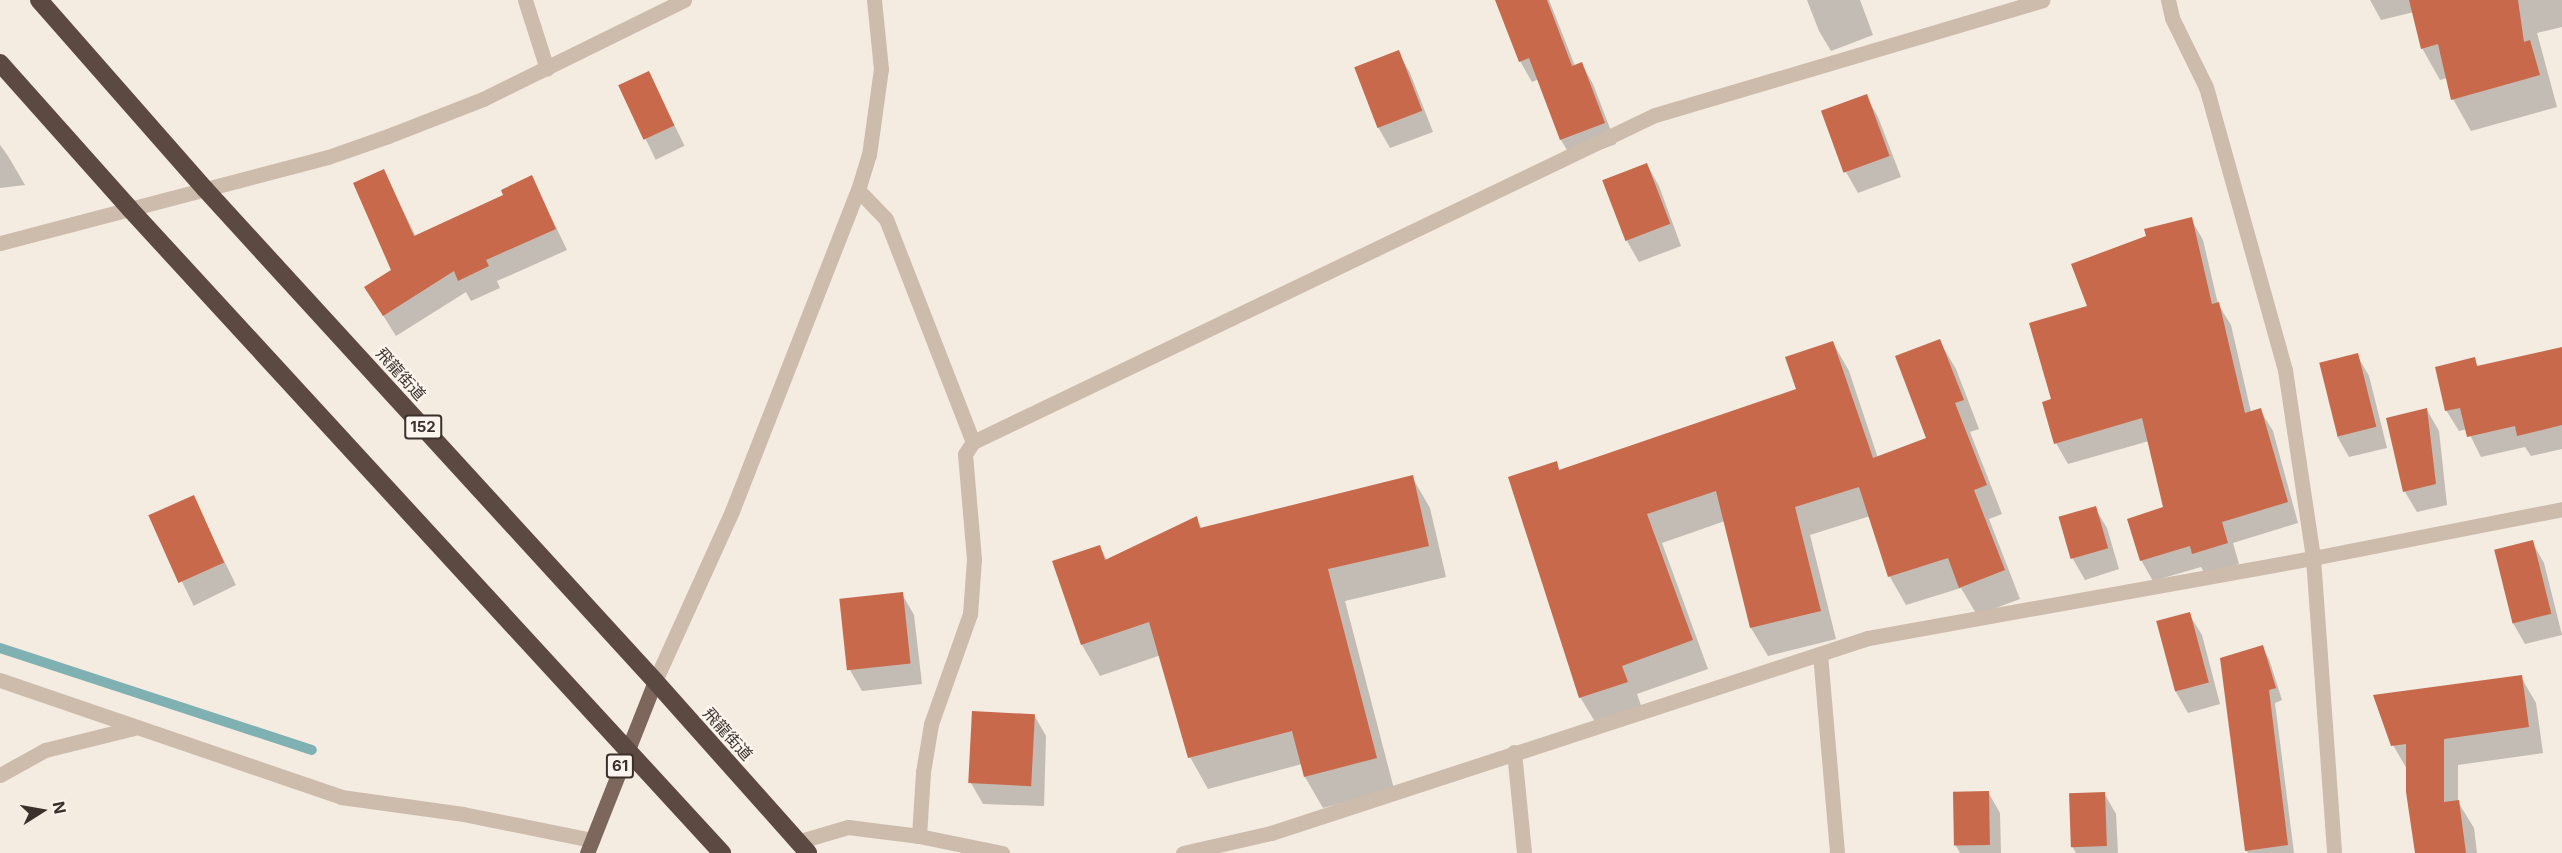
<!DOCTYPE html>
<html>
<head>
<meta charset="utf-8">
<style>
	body { margin:0 }
	#map { position:relative; width:2562px; height:853px; overflow:hidden; background:#f4ebe1; font-family:Inter,"Noto Sans JP",sans-serif }
	div>[style] { position:absolute }
	[style*='--x'] { left:calc(var(--x)*1px); top:calc(var(--y)*1px); width:calc(var(--w)*1px); rotate:calc(var(--a)*1deg) }
	.shadow>* { inset:0; background:#0003; transform-origin:0 0 }
	.stream>* { height:10px; margin:-5px; padding:0 5px; transform-origin:5px; border-radius:5px; background:#7fb0b2 }
	.building>* { inset:0; background:#c8694b; transform-origin:0 0 }
	.minor>* { height:15px; margin:-7.5px; padding:0 7.5px; transform-origin:7.5px; border-radius:7.5px; background:#cdbbac }
	.major>* { height:15px; margin:-7.5px; padding:0 7.5px; transform-origin:7.5px; border-radius:7.5px; background:#7d675c }
	.highway>* { height:18px; margin:-9px; padding:0 9px; transform-origin:9px; border-radius:9px; background:#5c4a42 }
	span { translate:-50% -50%; white-space:nowrap; text-align:center; line-height:1.15; -webkit-text-stroke:4.5px #fbf5ee; paint-order:stroke }
	.shield-label span { padding:2px 4px; background:#fbf5ee; border:2px solid; border-radius:4px; -webkit-text-stroke-width:0 }
	.shield-label { font-size:15px; color:#3b302b; font-weight:700 }
	.street-label { font-size:16px; color:#3b302b }
	.north { position:absolute; left:12px; top:781px; width:60px; height:60px; -webkit-text-stroke:4px #fbf5ee; paint-order:stroke; rotate:79deg; font-size:16px; font-weight:700; line-height:24px; text-align:center; color:#3b302b }
	.north::after { content:''; display:block; margin:auto; width:21px; height:27px; background:#3b302b; clip-path:polygon(50% 0,100% 100%,50% 72%,0 100%) }
</style>
</head>
<body>
<div id="map">
	<div class="shadow">
		<i style="clip-path:polygon(1501px 0,1549px 0,1575px 66px,1581px 63px,1593px 84px,1616px 144px,1573px 160px,1561px 140px,1539px 79px,1532px 82px,1520px 61px)"></i>
		<i style="clip-path:polygon(1807px 0,1860px 0,1873px 35px,1831px 51px,1819px 31px)"></i>
		<i style="clip-path:polygon(2370px 0,2562px 0,2562px 27px,2537px 33px,2557px 107px,2471px 131px,2453px 99px,2447px 78px,2440px 80px,2422px 48px,2414px 12px,2381px 20px)"></i>
		<i style="clip-path:polygon(1398px 52px,1410px 73px,1433px 132px,1390px 148px,1378px 127px)"></i>
		<i style="left:649px;top:73px;width:81px;height:32px;rotate:64deg"></i>
		<i style="clip-path:polygon(1866px 96px,1878px 117px,1901px 177px,1858px 193px,1846px 172px)"></i>
		<i style="clip-path:polygon(0 145px,8px 156px,25px 185px,0 188px)"></i>
		<i style="clip-path:polygon(1647px 165px,1659px 186px,1681px 246px,1639px 262px,1627px 241px)"></i>
		<i style="clip-path:polygon(384px 171px,416px 237px,505px 196px,532px 177px,567px 250px,497px 281px,500px 288px,471px 301px,466px 292px,396px 336px,366px 288px,393px 271px)"></i>
		<i style="clip-path:polygon(2191px 219px,2203px 240px,2218px 304px,2231px 325px,2251px 412px,2260px 410px,2273px 431px,2298px 523px,2233px 543px,2239px 564px,2205px 574px,2201px 567px,2153px 581px,2141px 560px,2165px 508px,2149px 441px,2068px 464px,2056px 443px,2053px 400px,2089px 307px)"></i>
		<i style="clip-path:polygon(1939px 340px,1956px 369px,1979px 429px,1970px 432px,2002px 514px,1989px 519px,2020px 599px,1977px 615px,1961px 588px,1906px 605px,1890px 577px,1870px 516px,1810px 535px,1836px 639px,1768px 656px,1751px 628px,1725px 521px,1662px 543px,1708px 669px,1637px 694px,1643px 711px,1597px 725px,1580px 697px,1556px 463px,1560px 471px,1797px 390px,1833px 343px,1849px 371px,1878px 458px,1928px 439px)"></i>
		<i style="clip-path:polygon(2562px 348px,2562px 449px,2531px 456px,2525px 447px,2481px 457px,2467px 429px,2459px 431px,2446px 410px,2474px 359px,2479px 368px)"></i>
		<i style="clip-path:polygon(2357px 355px,2369px 376px,2387px 448px,2349px 457px,2337px 436px)"></i>
		<i style="clip-path:polygon(2427px 410px,2439px 431px,2447px 505px,2417px 512px,2405px 492px)"></i>
		<i style="clip-path:polygon(1412px 477px,1430px 508px,1446px 577px,1345px 601px,1394px 789px,1323px 808px,1305px 777px,1302px 764px,1208px 789px,1190px 757px,1161px 655px,1100px 676px,1082px 645px,1100px 547px,1107px 560px,1196px 518px,1202px 529px)"></i>
		<i style="left:193px;top:497px;width:98px;height:47px;rotate:64deg"></i>
		<i style="clip-path:polygon(2095px 508px,2107px 528px,2119px 569px,2085px 580px,2073px 559px)"></i>
		<i style="clip-path:polygon(2532px 542px,2544px 563px,2562px 635px,2525px 644px,2513px 623px,2496px 550px)"></i>
		<i style="clip-path:polygon(902px 594px,914px 615px,922px 684px,862px 691px,850px 670px)"></i>
		<i style="clip-path:polygon(2189px 614px,2202px 635px,2220px 704px,2188px 713px,2176px 692px,2158px 622px)"></i>
		<i style="clip-path:polygon(2262px 647px,2269px 659px,2282px 700px,2275px 703px,2294px 853px,2248px 853px,2246px 850px)"></i>
		<i style="clip-path:polygon(2521px 677px,2536px 703px,2543px 753px,2458px 765px,2458px 802px,2474px 828px,2477px 853px,2416px 853px,2408px 771px,2393px 745px)"></i>
		<i style="clip-path:polygon(1034px 715px,1046px 736px,1044px 806px,983px 804px,971px 783px)"></i>
		<i style="clip-path:polygon(1988px 792px,2000px 813px,2001px 853px,1960px 853px,1956px 846px)"></i>
		<i style="clip-path:polygon(2104px 793px,2116px 814px,2118px 853px,2076px 853px,2072px 846px)"></i>
	</div>
	<div class="stream">
		<i style="--x:0;--y:648;--w:328;--a:18.1"></i>
	</div>
	<div class="building">
		<i style="clip-path:polygon(1495px 0,1547px 0,1572px 66px,1582px 62px,1605px 123px,1560px 140px,1529px 58px,1519px 62px)"></i>
		<i style="clip-path:polygon(2409px 0,2518px 0,2524px 42px,2530px 40px,2540px 75px,2451px 100px,2438px 44px,2421px 49px)"></i>
		<i style="left:1399px;top:50px;width:65px;height:48px;rotate:69deg"></i>
		<i style="left:649px;top:71px;width:60px;height:34px;rotate:65deg"></i>
		<i style="left:1867px;top:94px;width:66px;height:49px;rotate:70deg"></i>
		<i style="left:1647px;top:163px;width:65px;height:48px;rotate:69deg"></i>
		<i style="clip-path:polygon(384px 169px,414px 236px,503px 195px,501px 190px,532px 175px,556px 229px,486px 260px,489px 266px,458px 281px,454px 271px,383px 316px,364px 287px,391px 270px,353px 183px)"></i>
		<i style="clip-path:polygon(2192px 217px,2212px 304px,2219px 302px,2245px 413px,2261px 408px,2288px 502px,2222px 522px,2228px 543px,2192px 554px,2190px 546px,2140px 561px,2127px 519px,2163px 507px,2142px 418px,2054px 444px,2042px 402px,2051px 399px,2029px 323px,2087px 306px,2071px 264px,2146px 236px,2144px 229px)"></i>
		<i style="clip-path:polygon(1940px 339px,1964px 400px,1955px 403px,1987px 485px,1974px 490px,2005px 570px,1959px 588px,1948px 558px,1888px 577px,1859px 487px,1795px 507px,1821px 611px,1750px 628px,1716px 491px,1647px 514px,1693px 640px,1622px 666px,1628px 682px,1579px 698px,1508px 477px,1557px 461px,1559px 470px,1796px 389px,1785px 357px,1833px 341px,1873px 458px,1926px 438px,1895px 356px)"></i>
		<i style="clip-path:polygon(2562px 347px,2562px 425px,2517px 436px,2515px 426px,2467px 437px,2460px 408px,2445px 411px,2435px 367px,2475px 357px,2477px 366px)"></i>
		<i style="left:2358px;top:353px;width:76px;height:40px;rotate:76deg"></i>
		<i style="clip-path:polygon(2427px 408px,2436px 484px,2403px 492px,2386px 418px)"></i>
		<i style="clip-path:polygon(1413px 475px,1429px 546px,1328px 569px,1377px 758px,1304px 777px,1292px 731px,1188px 758px,1149px 622px,1081px 645px,1052px 561px,1100px 545px,1105px 560px,1197px 516px,1200px 528px)"></i>
		<i style="left:194px;top:495px;width:74px;height:50px;rotate:66deg"></i>
		<i style="left:2096px;top:506px;width:44px;height:39px;rotate:74deg"></i>
		<i style="left:2533px;top:540px;width:76px;height:40px;rotate:76deg"></i>
		<i style="left:903px;top:592px;width:72px;height:64px;rotate:84deg"></i>
		<i style="left:2190px;top:612px;width:73px;height:35px;rotate:75deg"></i>
		<i style="clip-path:polygon(2263px 645px,2276px 688px,2269px 690px,2288px 845px,2245px 851px,2220px 658px)"></i>
		<i style="clip-path:polygon(2522px 675px,2529px 727px,2444px 739px,2444px 802px,2459px 800px,2466px 853px,2415px 853px,2406px 792px,2406px 744px,2391px 746px,2373px 695px)"></i>
		<i style="left:972px;top:711px;width:63px;height:72px;rotate:3deg"></i>
		<i style="left:1989px;top:791px;width:54px;height:36px;rotate:89deg"></i>
		<i style="left:2105px;top:792px;width:54px;height:36px;rotate:88deg"></i>
	</div>
	<div class="minor">
		<i style="--x:525;--y:0;--w:72;--a:72.3"></i>
		<i style="--x:2168;--y:0;--w:18;--a:77"></i>
		<i style="--x:2172;--y:18;--w:77;--a:63.8"></i>
		<i style="--x:2206;--y:87;--w:294;--a:74.4"></i>
		<i style="--x:2285;--y:370;--w:190;--a:81.5"></i>
		<i style="--x:2313;--y:558;--w:296;--a:85.9"></i>
		<i style="--x:858;--y:190;--w:40;--a:46"></i>
		<i style="--x:886;--y:219;--w:239;--a:68.7"></i>
		<i style="--x:973;--y:442;--w:756;--a:-25.62"></i>
		<i style="--x:1655;--y:115;--w:404;--a:-16.5"></i>
		<i style="--x:0;--y:243;--w:339;--a:-14.7"></i>
		<i style="--x:328;--y:157;--w:64;--a:-19.3"></i>
		<i style="--x:388;--y:136;--w:102;--a:-21.3"></i>
		<i style="--x:483;--y:99;--w:224;--a:-26.2"></i>
		<i style="--x:1820;--y:654;--w:200;--a:85.1"></i>
		<i style="--x:0;--y:680;--w:361;--a:18.9"></i>
		<i style="--x:341;--y:797;--w:123;--a:7.9"></i>
		<i style="--x:463;--y:814;--w:132;--a:11.4"></i>
		<i style="--x:655;--y:681;--w:187;--a:-65.6"></i>
		<i style="--x:732;--y:511;--w:345;--a:-68.6"></i>
		<i style="--x:858;--y:190;--w:37;--a:-73"></i>
		<i style="--x:869;--y:155;--w:87;--a:-82.1"></i>
		<i style="--x:881;--y:69;--w:69;--a:-95.8"></i>
		<i style="--x:1514;--y:752;--w:101;--a:84.3"></i>
		<i style="--x:0;--y:775;--w:51;--a:-29.1"></i>
		<i style="--x:45;--y:750;--w:92;--a:-13.9"></i>
		<i style="--x:919;--y:836;--w:64;--a:-86.4"></i>
		<i style="--x:923;--y:772;--w:49;--a:-80.5"></i>
		<i style="--x:931;--y:724;--w:117;--a:-70.5"></i>
		<i style="--x:970;--y:614;--w:55;--a:-85.8"></i>
		<i style="--x:974;--y:559;--w:105;--a:-94.9"></i>
		<i style="--x:965;--y:454;--w:14;--a:-56"></i>
		<i style="--x:797;--y:842;--w:53;--a:-16.4"></i>
		<i style="--x:848;--y:827;--w:72;--a:7.2"></i>
		<i style="--x:919;--y:836;--w:85;--a:11.6"></i>
		<i style="--x:1183;--y:853;--w:90;--a:-12.8"></i>
		<i style="--x:1271;--y:833;--w:628;--a:-18.09"></i>
		<i style="--x:1868;--y:638;--w:452;--a:-10.2"></i>
		<i style="--x:2313;--y:558;--w:254;--a:-11.1"></i>
	</div>
	<div class="major">
		<i style="--x:587;--y:853;--w:185;--a:-68.4"></i>
	</div>
	<div class="highway">
		<i style="--x:39;--y:0;--w:252;--a:48.7"></i>
		<i style="--x:205;--y:189;--w:667;--a:47.55"></i>
		<i style="--x:655;--y:681;--w:230;--a:48.3"></i>
		<i style="--x:0;--y:63;--w:195;--a:48.3"></i>
		<i style="--x:130;--y:209;--w:875;--a:47.41"></i>
	</div>
	<div class="shield-label">
		<span style="left:423px;top:427px">152</span>
		<span style="left:620px;top:766px">61</span>
	</div>
	<div class="street-label">
		<span style="left:401px;top:374px;rotate:48deg">飛龍街道</span>
		<span style="left:728px;top:734px;rotate:48deg">飛龍街道</span>
	</div>
	<div class="north">N</div>
</div>
</body>
</html>
